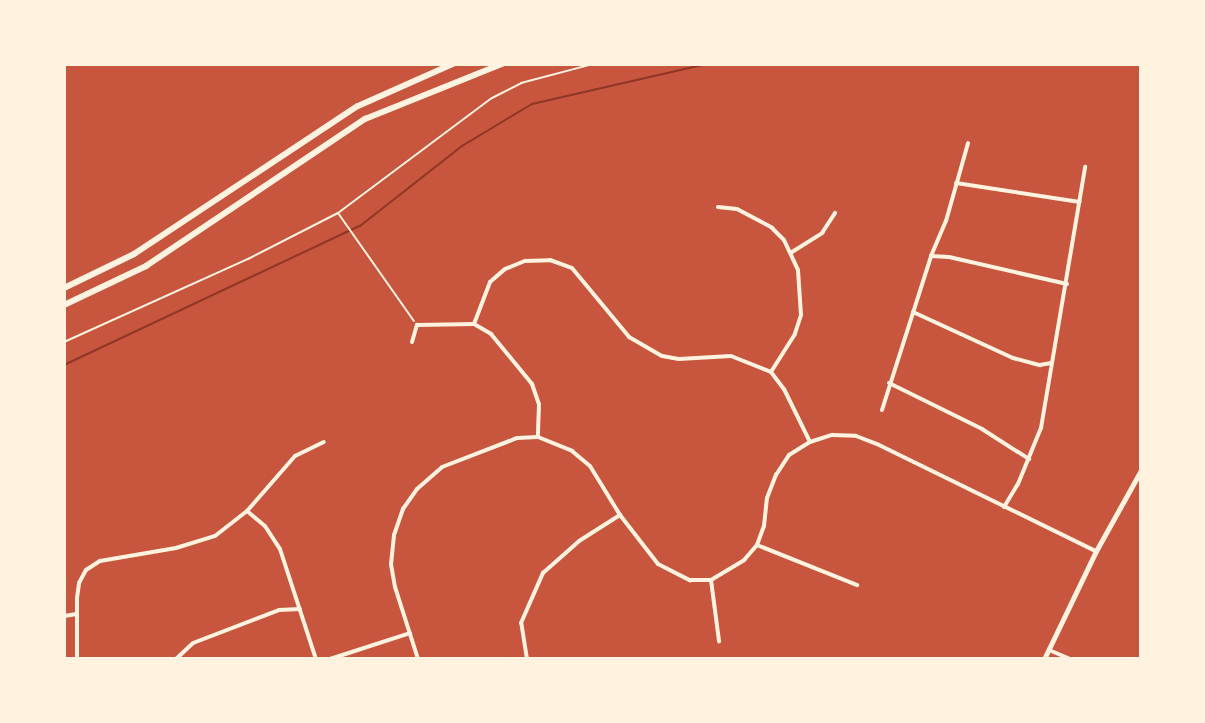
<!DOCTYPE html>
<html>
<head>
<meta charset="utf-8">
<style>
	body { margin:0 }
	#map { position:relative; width:1205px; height:723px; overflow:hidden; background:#c8553d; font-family:Figtree,sans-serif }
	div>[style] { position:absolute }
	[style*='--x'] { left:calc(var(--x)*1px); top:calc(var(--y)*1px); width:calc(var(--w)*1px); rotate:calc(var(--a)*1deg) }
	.stream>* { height:2px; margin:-1px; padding:0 1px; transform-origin:1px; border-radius:1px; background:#8f3625 }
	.path>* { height:2px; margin:-1px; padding:0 1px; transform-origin:1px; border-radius:1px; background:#fff3e0 }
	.minor>* { height:4px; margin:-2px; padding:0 2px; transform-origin:2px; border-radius:2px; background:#fff3e0 }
	.secondary>* { height:5px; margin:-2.5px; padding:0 2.5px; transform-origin:2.5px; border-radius:2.5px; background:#fff3e0 }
	.primary>* { height:6px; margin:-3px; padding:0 3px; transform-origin:3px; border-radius:3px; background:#fff3e0 }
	span { translate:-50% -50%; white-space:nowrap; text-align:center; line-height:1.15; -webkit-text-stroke:7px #fff3e0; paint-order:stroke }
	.frame { position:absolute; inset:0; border:66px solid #fff3e0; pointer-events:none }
</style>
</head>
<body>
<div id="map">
	<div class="stream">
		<i style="--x:64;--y:365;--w:327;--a:-25.2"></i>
		<i style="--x:360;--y:226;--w:130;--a:-38.1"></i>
		<i style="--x:462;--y:146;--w:82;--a:-31"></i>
		<i style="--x:532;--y:104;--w:180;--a:-12.9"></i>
	</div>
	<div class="path">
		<i style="--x:338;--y:213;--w:132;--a:54.9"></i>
		<i style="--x:64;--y:342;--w:202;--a:-24.3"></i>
		<i style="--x:248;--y:259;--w:101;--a:-27.1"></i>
		<i style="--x:338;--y:213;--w:192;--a:-36.8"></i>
		<i style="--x:492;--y:98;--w:33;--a:-27"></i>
		<i style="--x:521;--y:83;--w:74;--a:-14.8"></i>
	</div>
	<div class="minor">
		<i style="--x:956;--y:183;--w:125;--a:8.7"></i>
		<i style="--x:718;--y:207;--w:19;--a:6"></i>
		<i style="--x:737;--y:209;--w:40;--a:28"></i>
		<i style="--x:772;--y:228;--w:17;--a:45"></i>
		<i style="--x:784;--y:240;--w:33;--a:65"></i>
		<i style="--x:798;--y:270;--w:45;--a:86.2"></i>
		<i style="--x:801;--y:315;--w:20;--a:108"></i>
		<i style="--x:795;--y:334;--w:45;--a:122.3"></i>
		<i style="--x:792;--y:252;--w:36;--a:-32"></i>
		<i style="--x:822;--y:233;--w:24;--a:-57"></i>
		<i style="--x:931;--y:256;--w:18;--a:3"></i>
		<i style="--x:949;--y:257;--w:121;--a:12.9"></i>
		<i style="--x:913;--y:312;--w:110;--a:24.7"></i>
		<i style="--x:1013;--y:358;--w:28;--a:15"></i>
		<i style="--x:1040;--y:365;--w:11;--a:-10"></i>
		<i style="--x:474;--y:324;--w:45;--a:-69.1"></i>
		<i style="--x:490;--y:282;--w:20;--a:-41"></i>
		<i style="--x:505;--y:269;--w:22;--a:-22"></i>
		<i style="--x:525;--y:261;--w:25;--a:-2"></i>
		<i style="--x:550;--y:260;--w:23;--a:20"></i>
		<i style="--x:572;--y:268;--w:89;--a:50.4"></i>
		<i style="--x:629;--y:337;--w:38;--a:30"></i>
		<i style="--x:662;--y:356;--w:17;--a:10"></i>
		<i style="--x:679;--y:359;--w:52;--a:-3.3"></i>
		<i style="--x:731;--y:356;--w:43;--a:21.8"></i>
		<i style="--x:771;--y:372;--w:21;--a:53"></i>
		<i style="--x:784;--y:389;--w:59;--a:63.9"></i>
		<i style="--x:412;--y:342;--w:18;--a:-74"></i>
		<i style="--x:417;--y:325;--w:57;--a:-1"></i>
		<i style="--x:474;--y:324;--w:20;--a:30"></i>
		<i style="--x:491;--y:334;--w:65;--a:50.6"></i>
		<i style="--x:532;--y:384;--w:21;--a:71"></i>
		<i style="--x:539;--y:404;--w:33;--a:92"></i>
		<i style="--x:889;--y:383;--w:104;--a:26.3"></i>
		<i style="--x:982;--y:429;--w:56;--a:32.6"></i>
		<i style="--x:882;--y:410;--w:162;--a:-72.3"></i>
		<i style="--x:931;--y:256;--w:38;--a:-67"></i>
		<i style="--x:946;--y:221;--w:81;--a:-74.2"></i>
		<i style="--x:1004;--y:507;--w:27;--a:-59"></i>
		<i style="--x:1018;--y:484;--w:61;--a:-67.7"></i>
		<i style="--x:1041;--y:428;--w:265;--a:-80.4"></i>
		<i style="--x:247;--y:511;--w:23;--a:40"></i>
		<i style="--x:265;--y:526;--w:27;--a:57"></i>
		<i style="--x:280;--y:549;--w:116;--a:71.9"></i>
		<i style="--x:757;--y:545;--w:108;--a:21.8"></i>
		<i style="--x:711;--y:580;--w:62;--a:82.5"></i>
		<i style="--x:64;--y:616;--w:13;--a:-9"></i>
		<i style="--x:1049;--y:650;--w:23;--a:23"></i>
		<i style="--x:77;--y:659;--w:61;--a:-90"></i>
		<i style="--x:77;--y:598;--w:15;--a:-82"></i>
		<i style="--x:79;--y:583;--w:15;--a:-62"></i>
		<i style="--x:86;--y:570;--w:17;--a:-33"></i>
		<i style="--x:100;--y:561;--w:77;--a:-9.7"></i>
		<i style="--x:176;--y:548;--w:41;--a:-17.1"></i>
		<i style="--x:215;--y:536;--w:41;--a:-38"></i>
		<i style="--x:247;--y:511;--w:73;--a:-48.9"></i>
		<i style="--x:295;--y:456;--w:32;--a:-26"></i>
		<i style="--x:176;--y:659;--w:23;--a:-43"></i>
		<i style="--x:193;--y:643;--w:92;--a:-21"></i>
		<i style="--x:279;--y:610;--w:21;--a:-3"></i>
		<i style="--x:330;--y:659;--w:84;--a:-18"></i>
		<i style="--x:418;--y:659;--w:76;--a:-107.7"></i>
		<i style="--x:395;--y:587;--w:23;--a:-100"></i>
		<i style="--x:391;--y:564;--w:29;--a:-84"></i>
		<i style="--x:394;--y:535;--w:28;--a:-71"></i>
		<i style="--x:403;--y:509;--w:24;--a:-55"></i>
		<i style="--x:417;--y:489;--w:33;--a:-41"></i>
		<i style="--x:442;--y:467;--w:80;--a:-21.1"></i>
		<i style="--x:517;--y:438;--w:21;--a:-3"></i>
		<i style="--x:538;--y:437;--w:37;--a:22"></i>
		<i style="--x:572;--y:451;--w:23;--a:40"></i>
		<i style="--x:590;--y:466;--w:57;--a:58.5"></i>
		<i style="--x:620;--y:515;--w:62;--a:52.2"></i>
		<i style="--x:658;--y:564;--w:36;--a:27"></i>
		<i style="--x:690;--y:580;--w:21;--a:0"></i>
		<i style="--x:711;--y:580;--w:39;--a:-31"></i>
		<i style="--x:744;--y:560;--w:20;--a:-49"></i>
		<i style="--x:757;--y:545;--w:20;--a:-70"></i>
		<i style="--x:764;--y:526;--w:28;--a:-84"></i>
		<i style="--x:767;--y:498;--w:25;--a:-69"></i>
		<i style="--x:776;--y:475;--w:24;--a:-57"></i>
		<i style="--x:789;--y:455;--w:25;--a:-32"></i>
		<i style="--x:810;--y:442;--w:23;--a:-18"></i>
		<i style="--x:832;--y:435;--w:24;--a:2"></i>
		<i style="--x:856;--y:436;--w:22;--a:21"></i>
		<i style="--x:877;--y:444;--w:243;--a:26.1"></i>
		<i style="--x:527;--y:659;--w:36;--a:-99"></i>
		<i style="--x:521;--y:623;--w:55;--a:-66.3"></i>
		<i style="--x:543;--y:573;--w:48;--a:-41.6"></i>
		<i style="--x:579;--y:541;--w:49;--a:-32.4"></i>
	</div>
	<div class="secondary">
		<i style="--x:1044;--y:659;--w:120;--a:-64.3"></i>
		<i style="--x:1096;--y:551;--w:93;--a:-60.9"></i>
	</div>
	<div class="primary">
		<i style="--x:64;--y:288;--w:78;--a:-25.9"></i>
		<i style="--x:134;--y:254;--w:268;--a:-33.5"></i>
		<i style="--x:358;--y:106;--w:104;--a:-23.9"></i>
		<i style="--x:64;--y:305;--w:91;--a:-25.4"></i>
		<i style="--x:146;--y:266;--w:264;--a:-33.9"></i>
		<i style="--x:365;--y:119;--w:148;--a:-21.9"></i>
	</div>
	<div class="frame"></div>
</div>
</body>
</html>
